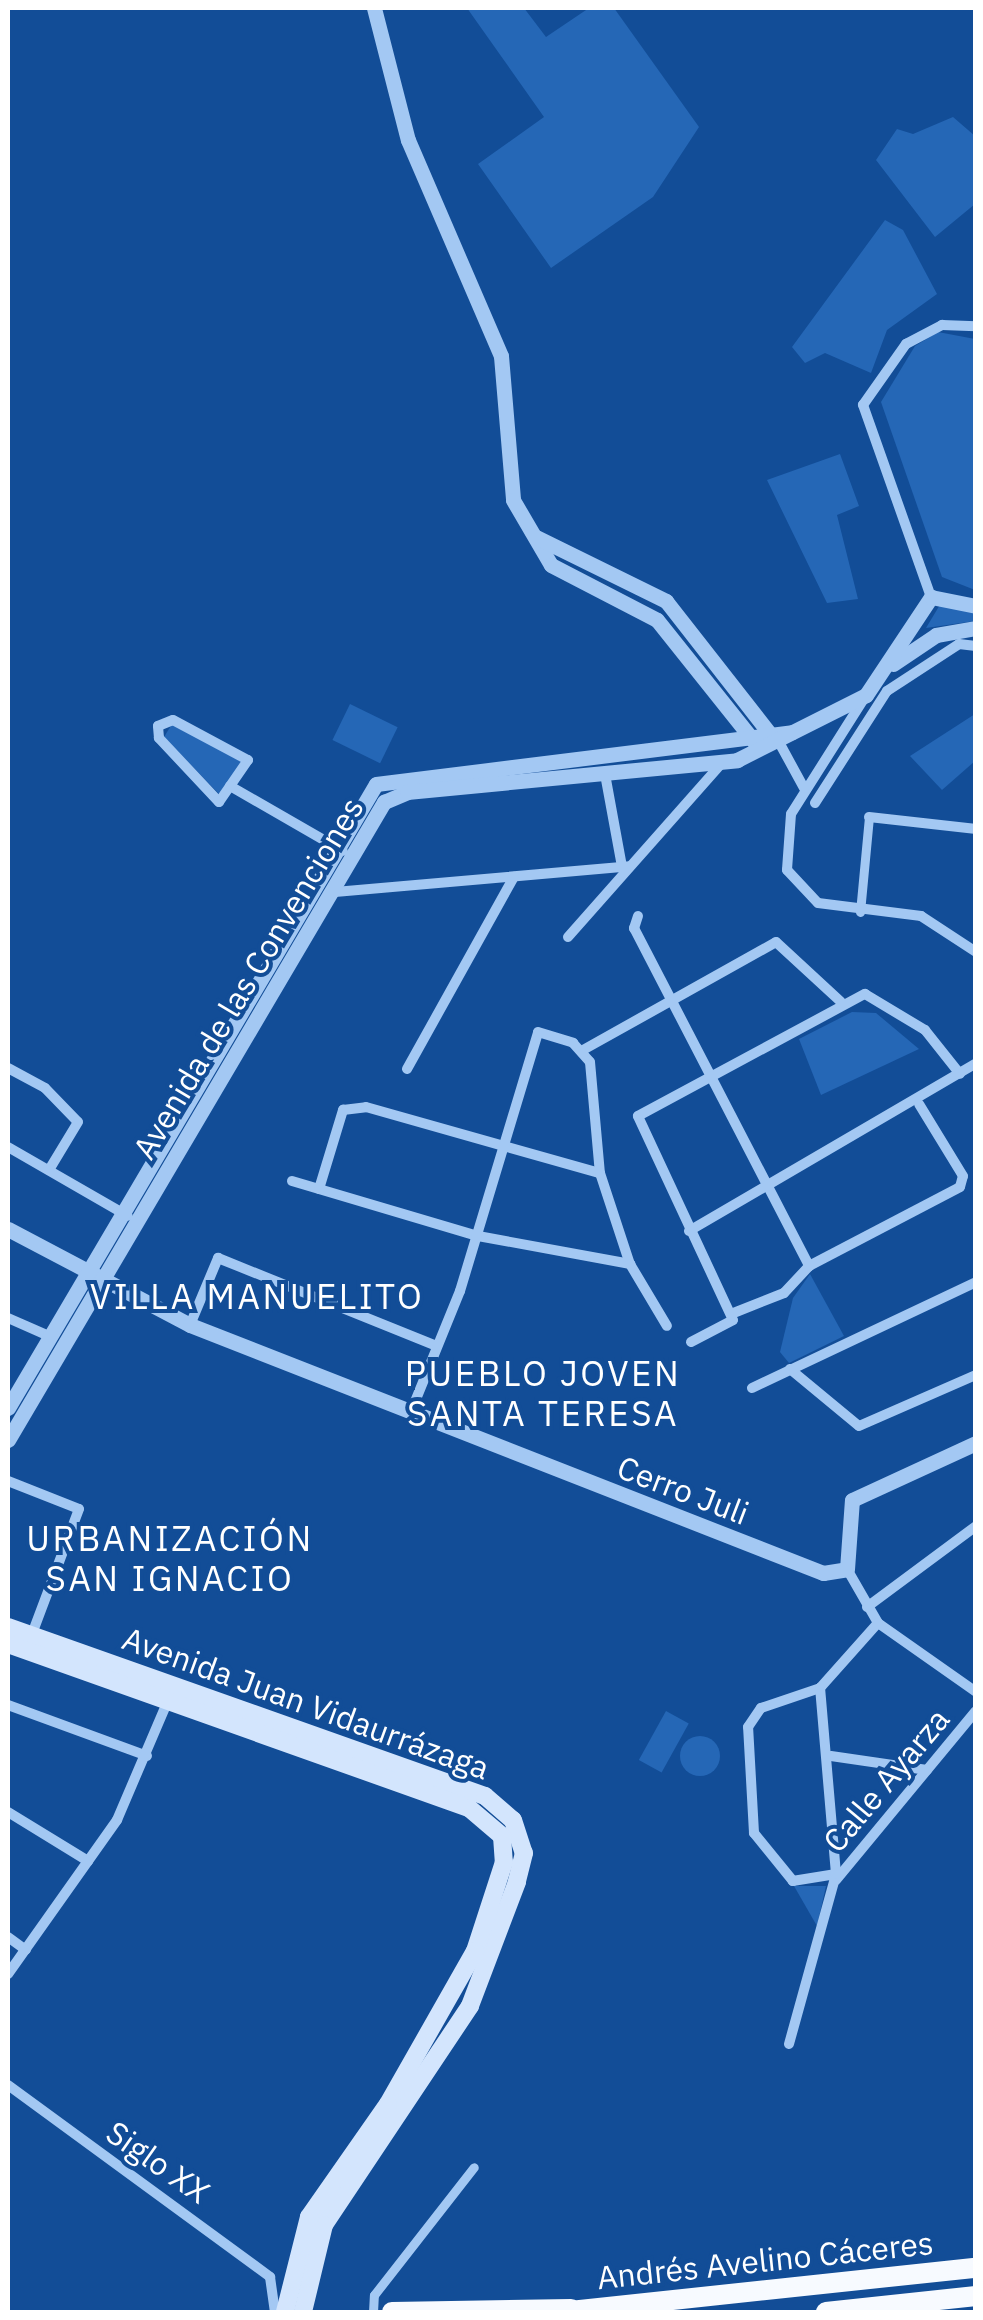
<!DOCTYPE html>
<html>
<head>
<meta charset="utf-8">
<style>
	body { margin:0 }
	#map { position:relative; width:983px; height:2320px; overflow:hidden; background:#124d97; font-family:"IBM Plex Sans",sans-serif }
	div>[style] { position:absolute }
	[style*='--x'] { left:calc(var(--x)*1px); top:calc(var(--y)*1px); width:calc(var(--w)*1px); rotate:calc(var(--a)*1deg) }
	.green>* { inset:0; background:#2567b6; transform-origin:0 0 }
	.round { border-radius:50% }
	.pedestrian>* { height:9px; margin:-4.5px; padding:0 4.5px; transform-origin:4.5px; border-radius:4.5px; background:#a3c8f3 }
	.minor>* { height:10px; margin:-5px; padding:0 5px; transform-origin:5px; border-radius:5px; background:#a3c8f3 }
	.tertiary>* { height:15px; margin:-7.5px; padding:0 7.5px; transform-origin:7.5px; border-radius:7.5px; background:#a3c8f3 }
	.secondary>* { height:18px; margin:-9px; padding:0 9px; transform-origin:9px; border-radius:9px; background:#d3e5fd }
	.trunk>* { height:20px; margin:-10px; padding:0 10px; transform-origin:10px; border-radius:10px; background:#f7faff }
	span { translate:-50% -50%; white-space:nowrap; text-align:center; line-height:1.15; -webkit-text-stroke:8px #124d97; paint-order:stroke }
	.street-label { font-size:32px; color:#fff }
	.neighbourhood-label { font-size:35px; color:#fff; letter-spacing:2.5px }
	.frame { position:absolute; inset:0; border:10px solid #fff; pointer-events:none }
</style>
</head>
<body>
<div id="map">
	<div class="green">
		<i style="clip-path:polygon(467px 8px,524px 8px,546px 37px,589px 8px,614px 8px,699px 127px,653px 197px,551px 268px,478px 164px,544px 117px)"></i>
		<i style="clip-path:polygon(953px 117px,975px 136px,975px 204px,935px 237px,876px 160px,897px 129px,913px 134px)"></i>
		<i style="clip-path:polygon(885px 220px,903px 230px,937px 294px,887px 330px,871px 373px,825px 353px,805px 363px,792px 347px)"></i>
		<i style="clip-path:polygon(938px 332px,975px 339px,975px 590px,942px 577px,881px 402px,915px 346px)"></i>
		<i style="clip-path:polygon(840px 454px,859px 506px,837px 515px,858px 599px,827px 603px,767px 480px)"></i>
		<i style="clip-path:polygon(941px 603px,975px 612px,975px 621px,926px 628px)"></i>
		<i style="left:350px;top:704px;width:53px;height:40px;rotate:26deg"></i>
		<i style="clip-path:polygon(975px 714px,975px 761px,942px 790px,910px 756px)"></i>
		<i style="clip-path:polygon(172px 724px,242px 762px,220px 795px,164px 737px)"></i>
		<i style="clip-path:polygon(852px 1012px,876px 1013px,919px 1049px,821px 1095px,799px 1039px)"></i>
		<i style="clip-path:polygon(810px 1274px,844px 1336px,789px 1363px,780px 1352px,793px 1298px)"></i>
		<i style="left:666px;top:1711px;width:26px;height:56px;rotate:29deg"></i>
		<i class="round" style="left:680px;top:1736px;width:40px;height:40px"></i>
		<i style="clip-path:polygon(794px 1886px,826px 1886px,817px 1926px)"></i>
	</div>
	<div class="pedestrian">
		<i style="--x:860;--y:912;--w:95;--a:-84.6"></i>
		<i style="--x:373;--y:2312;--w:17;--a:-87"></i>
		<i style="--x:374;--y:2295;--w:162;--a:-52"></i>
	</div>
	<div class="minor">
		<i style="--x:931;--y:597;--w:204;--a:-109.5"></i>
		<i style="--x:863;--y:405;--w:75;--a:-54.8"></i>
		<i style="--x:906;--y:344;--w:41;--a:-27.8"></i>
		<i style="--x:942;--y:325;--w:34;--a:2"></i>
		<i style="--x:865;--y:697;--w:138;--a:122.3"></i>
		<i style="--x:791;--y:814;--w:56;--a:94.1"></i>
		<i style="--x:787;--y:870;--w:45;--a:46.8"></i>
		<i style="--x:818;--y:903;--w:104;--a:7.2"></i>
		<i style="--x:921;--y:916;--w:66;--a:33.2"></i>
		<i style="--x:173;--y:720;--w:85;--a:28.1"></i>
		<i style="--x:248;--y:760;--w:51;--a:124.6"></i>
		<i style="--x:219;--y:802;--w:88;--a:-133.2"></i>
		<i style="--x:159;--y:738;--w:12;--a:-95"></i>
		<i style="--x:158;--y:726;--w:16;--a:-22"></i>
		<i style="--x:780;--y:744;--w:50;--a:61.4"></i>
		<i style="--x:605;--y:774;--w:95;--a:79.6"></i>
		<i style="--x:230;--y:786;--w:130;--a:29.9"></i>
		<i style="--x:815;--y:803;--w:133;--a:-57.3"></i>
		<i style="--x:887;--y:691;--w:86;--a:-33.1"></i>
		<i style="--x:959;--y:644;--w:17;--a:7"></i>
		<i style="--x:869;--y:817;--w:108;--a:6.4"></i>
		<i style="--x:335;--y:892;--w:296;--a:-5"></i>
		<i style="--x:638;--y:916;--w:13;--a:108"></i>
		<i style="--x:634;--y:928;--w:381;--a:62.6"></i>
		<i style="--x:568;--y:937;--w:230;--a:-48.5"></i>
		<i style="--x:583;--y:1050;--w:221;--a:-29.2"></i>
		<i style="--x:776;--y:942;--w:88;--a:42.7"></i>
		<i style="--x:8;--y:1068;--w:42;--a:28.4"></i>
		<i style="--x:45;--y:1088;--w:47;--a:45.9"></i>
		<i style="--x:78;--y:1122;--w:56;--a:121.1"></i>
		<i style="--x:407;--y:1069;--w:220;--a:-60.9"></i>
		<i style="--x:8;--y:1147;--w:138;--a:29.9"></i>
		<i style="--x:292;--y:1181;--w:194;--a:16.5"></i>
		<i style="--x:478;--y:1236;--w:155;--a:10.4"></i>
		<i style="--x:319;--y:1189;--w:83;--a:-73.1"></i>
		<i style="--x:343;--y:1110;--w:23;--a:-7"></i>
		<i style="--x:366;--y:1107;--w:243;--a:15.8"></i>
		<i style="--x:689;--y:1231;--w:333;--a:-30.3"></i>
		<i style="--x:731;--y:1314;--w:57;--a:-21.6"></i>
		<i style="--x:784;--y:1293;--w:37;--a:-47"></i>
		<i style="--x:809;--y:1266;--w:170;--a:-27.6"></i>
		<i style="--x:960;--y:1187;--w:11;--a:-75"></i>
		<i style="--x:963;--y:1176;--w:84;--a:-121.4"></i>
		<i style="--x:8;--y:1318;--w:45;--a:23.7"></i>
		<i style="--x:190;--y:1325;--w:73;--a:-67.3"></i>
		<i style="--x:218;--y:1258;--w:236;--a:21.9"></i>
		<i style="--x:691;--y:1342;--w:47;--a:-27.6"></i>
		<i style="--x:733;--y:1320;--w:225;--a:-115"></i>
		<i style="--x:638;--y:1116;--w:258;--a:-28.3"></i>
		<i style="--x:865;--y:994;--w:70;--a:31"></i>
		<i style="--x:925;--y:1030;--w:56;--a:51.5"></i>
		<i style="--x:790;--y:1369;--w:89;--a:39.6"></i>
		<i style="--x:859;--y:1426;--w:128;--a:-23.6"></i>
		<i style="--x:752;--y:1388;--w:248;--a:-25.3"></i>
		<i style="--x:410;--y:1414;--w:133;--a:-67.9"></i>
		<i style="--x:460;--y:1291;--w:270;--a:-73.2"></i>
		<i style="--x:538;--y:1032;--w:37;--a:17"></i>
		<i style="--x:573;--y:1043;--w:25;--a:48"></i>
		<i style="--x:590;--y:1062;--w:111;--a:84.9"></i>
		<i style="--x:600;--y:1173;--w:96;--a:71.8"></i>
		<i style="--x:630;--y:1264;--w:72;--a:59.2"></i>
		<i style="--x:8;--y:1481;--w:76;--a:21.5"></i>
		<i style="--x:79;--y:1509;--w:137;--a:110.6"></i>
		<i style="--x:847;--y:1569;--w:62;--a:60.1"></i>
		<i style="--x:878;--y:1623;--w:120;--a:35.1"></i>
		<i style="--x:867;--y:1607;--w:136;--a:-36.6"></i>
		<i style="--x:8;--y:1705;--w:148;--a:20.1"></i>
		<i style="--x:831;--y:1756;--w:97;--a:8.3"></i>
		<i style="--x:8;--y:1812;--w:94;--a:31.5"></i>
		<i style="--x:836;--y:1874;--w:44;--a:170.8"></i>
		<i style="--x:793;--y:1881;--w:62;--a:-129.1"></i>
		<i style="--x:754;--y:1833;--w:106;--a:-93.2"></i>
		<i style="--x:748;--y:1727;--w:23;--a:-56"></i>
		<i style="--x:761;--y:1708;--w:62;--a:-18.7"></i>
		<i style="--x:820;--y:1688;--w:87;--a:-48.3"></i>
		<i style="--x:836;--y:1880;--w:219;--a:-50.4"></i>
		<i style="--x:8;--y:1937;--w:22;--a:36"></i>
		<i style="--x:8;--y:1974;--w:189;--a:-54.7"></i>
		<i style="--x:117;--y:1820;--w:127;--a:-66.9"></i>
		<i style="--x:789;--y:2044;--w:176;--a:-74.5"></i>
		<i style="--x:836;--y:1874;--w:187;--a:-94.9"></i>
		<i style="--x:8;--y:2085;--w:325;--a:36.2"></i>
		<i style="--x:270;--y:2277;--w:35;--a:82"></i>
	</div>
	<div class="tertiary">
		<i style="--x:374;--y:8;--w:136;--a:75.6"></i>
		<i style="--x:408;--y:140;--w:235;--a:66.7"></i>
		<i style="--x:501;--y:356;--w:144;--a:85.2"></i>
		<i style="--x:513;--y:500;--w:75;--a:59.7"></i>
		<i style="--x:551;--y:565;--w:119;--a:27.4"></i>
		<i style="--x:657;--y:620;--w:159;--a:51.4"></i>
		<i style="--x:536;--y:537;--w:145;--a:26.2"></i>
		<i style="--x:666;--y:601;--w:175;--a:52"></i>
		<i style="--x:893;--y:664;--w:52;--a:-34"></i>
		<i style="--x:936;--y:635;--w:41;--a:-9.9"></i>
		<i style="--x:8;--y:1229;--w:206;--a:27.8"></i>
		<i style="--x:190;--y:1325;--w:680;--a:21.39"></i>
		<i style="--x:823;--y:1573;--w:24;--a:-9"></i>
		<i style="--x:847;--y:1569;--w:69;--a:-85.9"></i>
		<i style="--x:852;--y:1500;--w:136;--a:-24.7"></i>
		<i style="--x:8;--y:1408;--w:724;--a:-59.47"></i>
		<i style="--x:376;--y:784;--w:419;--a:-7.1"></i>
		<i style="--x:8;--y:1440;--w:741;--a:-59.49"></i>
		<i style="--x:384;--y:802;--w:25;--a:-23"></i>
		<i style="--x:407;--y:792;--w:332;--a:-5.5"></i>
		<i style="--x:737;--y:760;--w:144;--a:-26.7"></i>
		<i style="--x:866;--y:695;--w:118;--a:-56.4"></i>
		<i style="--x:931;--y:597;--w:46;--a:11.3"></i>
	</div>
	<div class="secondary">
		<i style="--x:8;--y:1627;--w:506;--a:19.51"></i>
		<i style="--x:485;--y:1796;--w:37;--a:41"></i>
		<i style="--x:513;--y:1820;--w:35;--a:72"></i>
		<i style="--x:524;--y:1853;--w:30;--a:104"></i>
		<i style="--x:517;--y:1882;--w:133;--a:110.8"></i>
		<i style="--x:470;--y:2006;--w:263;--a:123.7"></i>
		<i style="--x:324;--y:2225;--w:89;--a:103.6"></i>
		<i style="--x:8;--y:1644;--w:489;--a:19.6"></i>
		<i style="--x:469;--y:1808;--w:43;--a:40.3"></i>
		<i style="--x:502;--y:1836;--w:26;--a:86"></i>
		<i style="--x:504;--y:1862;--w:94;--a:108"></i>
		<i style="--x:475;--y:1951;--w:176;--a:119.6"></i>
		<i style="--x:388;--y:2104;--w:138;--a:125"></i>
		<i style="--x:309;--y:2217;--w:98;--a:104.2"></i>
	</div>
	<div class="trunk">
		<i style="--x:392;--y:2312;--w:179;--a:-1"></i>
		<i style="--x:561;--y:2312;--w:417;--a:-6.1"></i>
		<i style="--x:826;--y:2312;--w:151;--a:-6.1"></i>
	</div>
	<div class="street-label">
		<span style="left:248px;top:978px;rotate:-59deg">Avenida de las Convenciones</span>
		<span style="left:683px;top:1490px;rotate:21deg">Cerro Juli</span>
		<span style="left:306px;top:1703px;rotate:20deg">Avenida Juan Vidaurrázaga</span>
		<span style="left:886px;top:1780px;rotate:-50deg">Calle Ayarza</span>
		<span style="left:158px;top:2162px;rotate:35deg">Siglo XX</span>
		<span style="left:765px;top:2260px;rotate:-6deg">Andrés Avelino Cáceres</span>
	</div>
	<div class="neighbourhood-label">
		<span style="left:257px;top:1296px">VILLA MANUELITO</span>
		<span style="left:543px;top:1393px">PUEBLO JOVEN<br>SANTA TERESA</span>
		<span style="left:170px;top:1558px">URBANIZACIÓN<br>SAN IGNACIO</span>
	</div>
	<div class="frame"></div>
</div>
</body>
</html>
